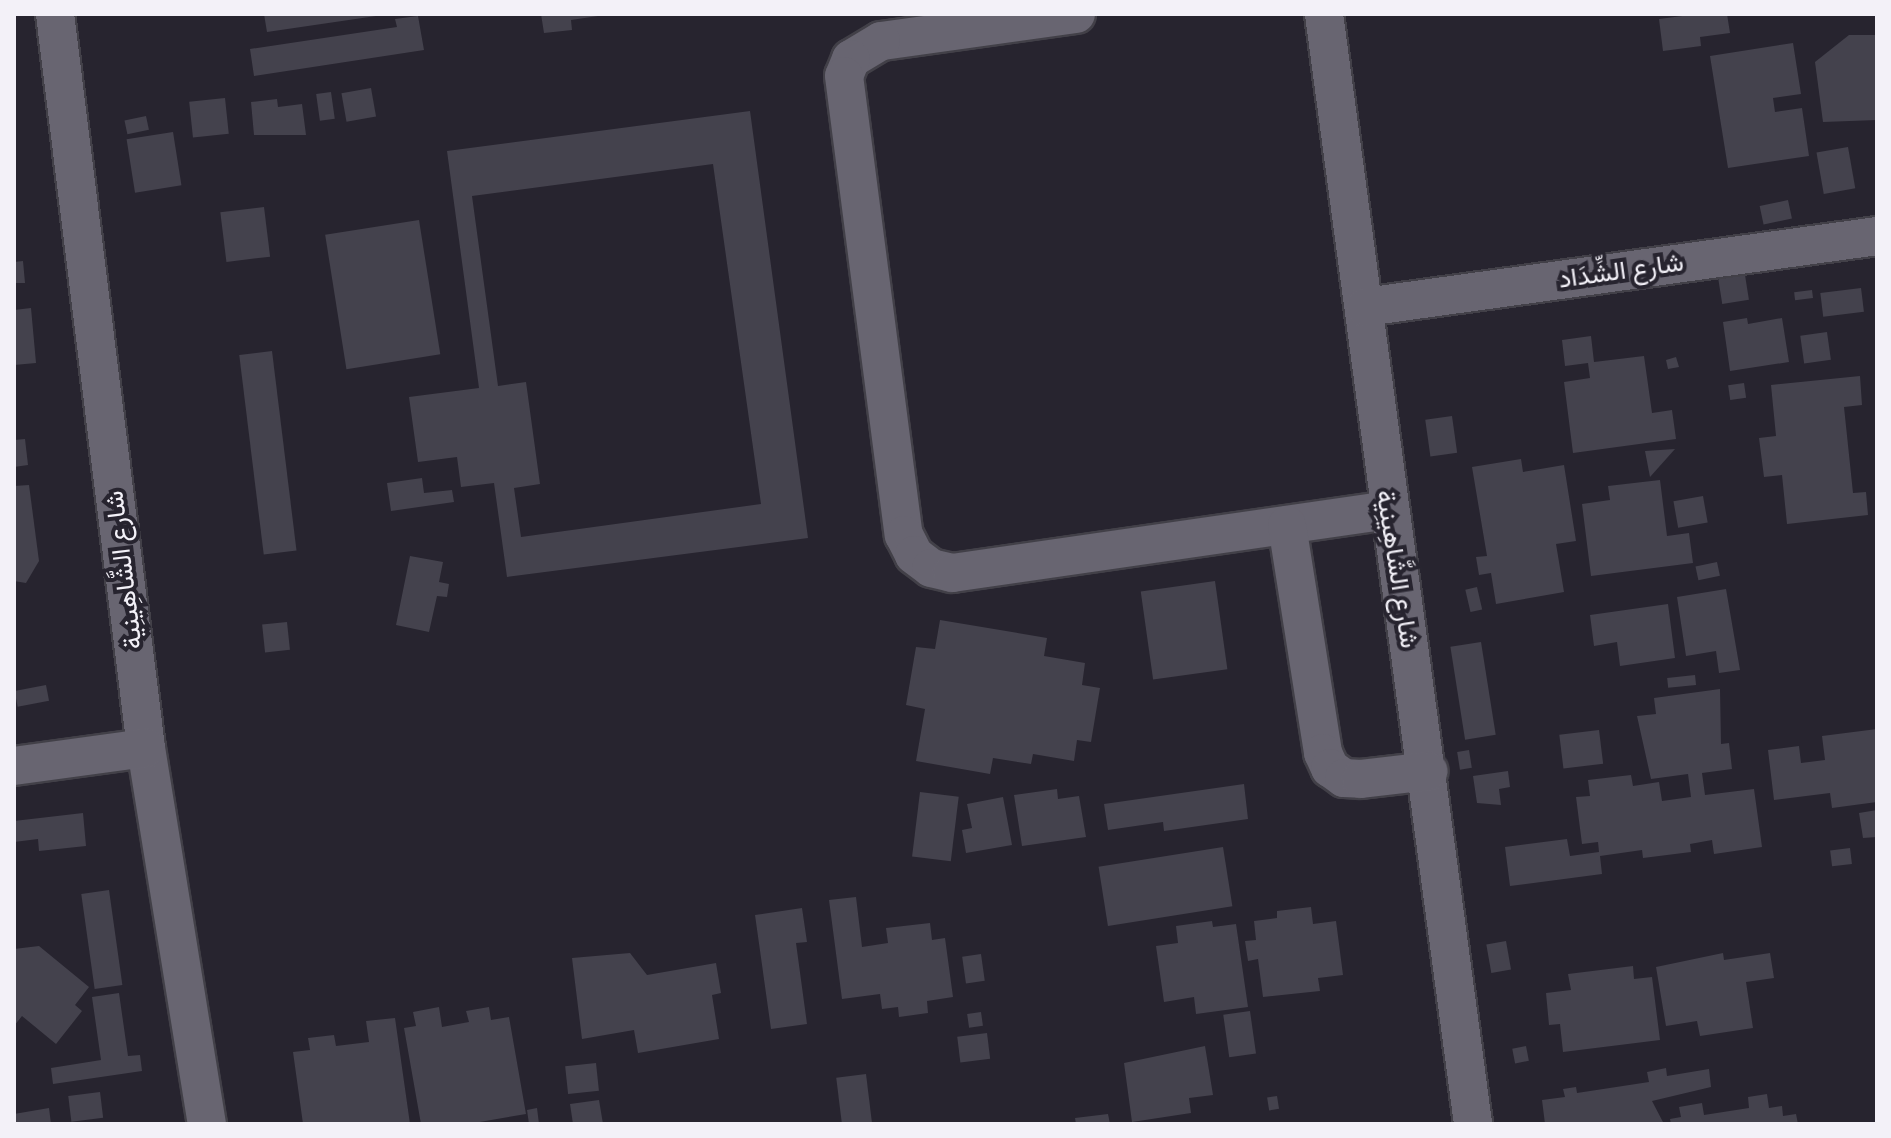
<!DOCTYPE html>
<html>
<head>
<meta charset="utf-8">
<style>
	body { margin:0 }
	#map { position:relative; width:1891px; height:1138px; overflow:hidden; background:#27242f; font-family:"Zilla Slab",Vazirmatn,serif }
	div>[style] { position:absolute }
	[style*='--x'] { left:calc(var(--x)*1px); top:calc(var(--y)*1px); width:calc(var(--w)*1px); rotate:calc(var(--a)*1deg) }
	.building>* { inset:0; background:#44424d; transform-origin:0 0 }
	.roads { filter:drop-shadow(2px 0 #424048) drop-shadow(-2px 0 #424048) drop-shadow(0 2px #424048) drop-shadow(0 -2px #424048) }
	.minor>* { height:38px; margin:-19px; padding:0 19px; transform-origin:19px; border-radius:19px; background:#686571 }
	span { translate:-50% -50%; white-space:nowrap; text-align:center; line-height:1.15; -webkit-text-stroke:8px #27242f; paint-order:stroke }
	.street-label { font-size:26px; color:#f3f1f8 }
	.frame { position:absolute; inset:0; border:16px solid #f3f1f8; pointer-events:none }
</style>
</head>
<body>
<div id="map">
	<div class="building">
		<i style="clip-path:polygon(264px 14px,376px 14px,376px 16px,267px 32px)"></i>
		<i style="clip-path:polygon(541px 14px,597px 14px,598px 16px,571px 20px,572px 30px,544px 33px)"></i>
		<i style="clip-path:polygon(1698px 14px,1727px 14px,1730px 33px,1700px 37px,1701px 46px,1663px 51px,1659px 19px)"></i>
		<i style="clip-path:polygon(418px 16px,424px 50px,254px 76px,250px 49px,397px 27px,395px 19px)"></i>
		<i style="clip-path:polygon(1849px 35px,1877px 35px,1877px 120px,1823px 122px,1815px 62px)"></i>
		<i style="clip-path:polygon(1793px 43px,1801px 94px,1773px 98px,1775px 112px,1802px 108px,1809px 156px,1728px 168px,1710px 56px)"></i>
		<i style="left:371px;top:88px;width:29px;height:30px;rotate:80deg"></i>
		<i style="left:331px;top:92px;width:27px;height:15px;rotate:82deg"></i>
		<i style="left:225px;top:98px;width:36px;height:36px;rotate:84deg"></i>
		<i style="clip-path:polygon(277px 99px,278px 107px,302px 104px,306px 135px,254px 135px,251px 102px)"></i>
		<i style="clip-path:polygon(evenodd,750px 111px,808px 538px,507px 577px,494px 483px,461px 487px,457px 457px,418px 462px,409px 397px,479px 388px,447px 151px,750px 111px,713px 164px,761px 504px,521px 537px,514px 488px,540px 484px,526px 382px,498px 386px,472px 196px,713px 164px)"></i>
		<i style="left:146px;top:116px;width:14px;height:22px;rotate:78deg"></i>
		<i style="left:173px;top:132px;width:54px;height:47px;rotate:81deg"></i>
		<i style="left:1848px;top:147px;width:42px;height:32px;rotate:80deg"></i>
		<i style="left:1788px;top:200px;width:19px;height:29px;rotate:78deg"></i>
		<i style="left:264px;top:207px;width:50px;height:44px;rotate:83deg"></i>
		<i style="left:419px;top:220px;width:136px;height:95px;rotate:81deg"></i>
		<i style="clip-path:polygon(23px 261px,25px 283px,14px 283px,14px 262px)"></i>
		<i style="left:1745px;top:275px;width:25px;height:27px;rotate:81deg"></i>
		<i style="left:1861px;top:288px;width:24px;height:41px;rotate:83deg"></i>
		<i style="left:1812px;top:290px;width:8px;height:18px;rotate:83deg"></i>
		<i style="clip-path:polygon(31px 308px,36px 363px,14px 365px,14px 310px)"></i>
		<i style="clip-path:polygon(1747px 318px,1748px 324px,1782px 318px,1789px 362px,1730px 371px,1723px 322px)"></i>
		<i style="left:1827px;top:332px;width:28px;height:27px;rotate:82deg"></i>
		<i style="clip-path:polygon(1591px 336px,1594px 362px,1644px 356px,1652px 413px,1672px 410px,1676px 439px,1573px 453px,1564px 382px,1590px 378px,1588px 363px,1565px 366px,1562px 340px)"></i>
		<i style="left:272px;top:351px;width:201px;height:33px;rotate:83deg"></i>
		<i style="clip-path:polygon(1676px 357px,1679px 367px,1668px 369px,1666px 360px)"></i>
		<i style="clip-path:polygon(1860px 376px,1862px 405px,1844px 407px,1853px 493px,1866px 492px,1868px 515px,1787px 524px,1782px 475px,1764px 477px,1759px 438px,1776px 436px,1771px 385px)"></i>
		<i style="left:1744px;top:383px;width:15px;height:16px;rotate:82deg"></i>
		<i style="left:1452px;top:416px;width:37px;height:27px;rotate:82deg"></i>
		<i style="clip-path:polygon(25px 439px,28px 465px,14px 467px,14px 440px)"></i>
		<i style="clip-path:polygon(1675px 449px,1650px 477px,1645px 451px)"></i>
		<i style="clip-path:polygon(1521px 459px,1523px 472px,1564px 465px,1576px 541px,1556px 544px,1564px 592px,1496px 604px,1491px 573px,1479px 575px,1476px 557px,1487px 556px,1472px 467px)"></i>
		<i style="clip-path:polygon(422px 478px,424px 493px,452px 490px,454px 502px,391px 511px,387px 483px)"></i>
		<i style="clip-path:polygon(1660px 480px,1667px 536px,1689px 533px,1693px 563px,1591px 576px,1582px 504px,1610px 500px,1608px 486px)"></i>
		<i style="clip-path:polygon(29px 485px,39px 561px,26px 583px,14px 581px,14px 486px)"></i>
		<i style="left:1703px;top:496px;width:27px;height:30px;rotate:80deg"></i>
		<i style="clip-path:polygon(410px 556px,443px 562px,439px 582px,449px 584px,447px 597px,437px 596px,429px 632px,396px 625px)"></i>
		<i style="left:1717px;top:562px;width:14px;height:22px;rotate:78deg"></i>
		<i style="left:1215px;top:581px;width:89px;height:75px;rotate:82deg"></i>
		<i style="left:1477px;top:587px;width:23px;height:12px;rotate:77deg"></i>
		<i style="clip-path:polygon(1726px 589px,1740px 670px,1719px 673px,1716px 651px,1686px 656px,1677px 597px)"></i>
		<i style="clip-path:polygon(1668px 604px,1675px 658px,1620px 666px,1617px 642px,1594px 646px,1590px 615px)"></i>
		<i style="clip-path:polygon(940px 620px,1047px 638px,1044px 656px,1085px 663px,1082px 685px,1100px 688px,1091px 742px,1077px 740px,1074px 761px,1033px 754px,1031px 764px,993px 758px,990px 774px,916px 761px,925px 709px,906px 705px,916px 647px,935px 649px)"></i>
		<i style="left:287px;top:622px;width:28px;height:25px;rotate:84deg"></i>
		<i style="left:1481px;top:642px;width:94px;height:31px;rotate:81deg"></i>
		<i style="left:1695px;top:675px;width:10px;height:28px;rotate:84deg"></i>
		<i style="left:46px;top:685px;width:16px;height:32px;rotate:79deg"></i>
		<i style="clip-path:polygon(1720px 689px,1721px 744px,1729px 743px,1732px 769px,1702px 773px,1705px 795px,1754px 789px,1762px 847px,1714px 854px,1712px 840px,1690px 844px,1691px 852px,1643px 858px,1642px 850px,1600px 856px,1602px 874px,1510px 886px,1505px 847px,1567px 839px,1570px 856px,1599px 852px,1598px 842px,1582px 844px,1576px 797px,1590px 796px,1588px 780px,1631px 775px,1633px 786px,1659px 782px,1662px 801px,1691px 797px,1688px 774px,1651px 779px,1637px 716px,1656px 714px,1654px 698px)"></i>
		<i style="clip-path:polygon(1877px 729px,1877px 802px,1832px 808px,1830px 793px,1774px 800px,1768px 750px,1799px 746px,1801px 763px,1825px 760px,1822px 736px)"></i>
		<i style="left:1599px;top:730px;width:34px;height:40px;rotate:83deg"></i>
		<i style="left:1469px;top:750px;width:18px;height:12px;rotate:81deg"></i>
		<i style="clip-path:polygon(1508px 771px,1510px 787px,1499px 789px,1501px 805px,1477px 803px,1473px 776px)"></i>
		<i style="clip-path:polygon(1244px 784px,1248px 819px,1164px 831px,1163px 822px,1108px 830px,1104px 804px)"></i>
		<i style="clip-path:polygon(1057px 789px,1058px 799px,1079px 796px,1086px 837px,1022px 846px,1014px 795px)"></i>
		<i style="left:920px;top:792px;width:39px;height:65px;rotate:7deg"></i>
		<i style="clip-path:polygon(1003px 797px,1012px 845px,966px 853px,962px 830px,972px 828px,967px 804px)"></i>
		<i style="clip-path:polygon(1877px 810px,1877px 837px,1863px 838px,1859px 813px)"></i>
		<i style="clip-path:polygon(83px 813px,86px 846px,39px 851px,38px 839px,14px 842px,14px 821px)"></i>
		<i style="left:1223px;top:847px;width:60px;height:126px;rotate:81deg"></i>
		<i style="left:1850px;top:848px;width:16px;height:20px;rotate:83deg"></i>
		<i style="left:109px;top:890px;width:96px;height:28px;rotate:82deg"></i>
		<i style="clip-path:polygon(856px 897px,862px 947px,888px 943px,886px 928px,930px 923px,932px 940px,945px 938px,953px 997px,927px 1001px,928px 1013px,899px 1017px,898px 1007px,882px 1009px,880px 994px,842px 999px,829px 900px)"></i>
		<i style="clip-path:polygon(1311px 907px,1313px 924px,1336px 921px,1343px 975px,1318px 978px,1320px 991px,1263px 997px,1258px 959px,1248px 961px,1245px 941px,1256px 940px,1254px 921px,1277px 918px,1277px 911px)"></i>
		<i style="clip-path:polygon(802px 908px,807px 942px,796px 943px,807px 1024px,771px 1029px,755px 915px)"></i>
		<i style="clip-path:polygon(1212px 921px,1213px 927px,1236px 924px,1248px 1007px,1196px 1014px,1194px 997px,1164px 1002px,1156px 946px,1178px 943px,1176px 926px)"></i>
		<i style="left:1506px;top:941px;width:29px;height:20px;rotate:80deg"></i>
		<i style="clip-path:polygon(39px 946px,89px 987px,75px 1005px,82px 1011px,56px 1044px,22px 1016px,14px 1026px,14px 949px)"></i>
		<i style="clip-path:polygon(630px 953px,647px 975px,716px 963px,721px 993px,712px 995px,719px 1039px,638px 1053px,634px 1030px,582px 1039px,572px 958px)"></i>
		<i style="clip-path:polygon(1723px 953px,1724px 960px,1770px 953px,1774px 978px,1746px 982px,1753px 1028px,1700px 1036px,1697px 1021px,1666px 1026px,1656px 967px)"></i>
		<i style="left:981px;top:954px;width:27px;height:19px;rotate:82deg"></i>
		<i style="clip-path:polygon(1633px 966px,1634px 979px,1652px 977px,1660px 1040px,1563px 1052px,1560px 1024px,1549px 1025px,1546px 993px,1571px 990px,1568px 974px)"></i>
		<i style="clip-path:polygon(119px 993px,128px 1056px,140px 1055px,142px 1071px,53px 1084px,51px 1068px,101px 1060px,92px 997px)"></i>
		<i style="clip-path:polygon(439px 1007px,442px 1027px,469px 1022px,466px 1011px,489px 1007px,491px 1020px,509px 1017px,526px 1114px,468px 1124px,421px 1124px,404px 1028px,416px 1026px,413px 1012px)"></i>
		<i style="left:1250px;top:1011px;width:43px;height:27px;rotate:82deg"></i>
		<i style="left:981px;top:1012px;width:14px;height:14px;rotate:82deg"></i>
		<i style="clip-path:polygon(395px 1018px,410px 1124px,303px 1124px,293px 1052px,310px 1050px,308px 1038px,334px 1035px,336px 1046px,369px 1042px,366px 1021px)"></i>
		<i style="left:987px;top:1033px;width:26px;height:30px;rotate:83deg"></i>
		<i style="clip-path:polygon(1205px 1046px,1213px 1095px,1189px 1098px,1191px 1113px,1132px 1122px,1124px 1063px)"></i>
		<i style="left:1526px;top:1046px;width:15px;height:14px;rotate:79deg"></i>
		<i style="left:596px;top:1063px;width:28px;height:31px;rotate:84deg"></i>
		<i style="clip-path:polygon(1666px 1068px,1667px 1076px,1709px 1069px,1711px 1087px,1652px 1101px,1664px 1124px,1545px 1124px,1542px 1100px,1565px 1097px,1563px 1089px,1576px 1087px,1577px 1093px,1649px 1082px,1647px 1072px)"></i>
		<i style="left:866px;top:1074px;width:50px;height:30px;rotate:83deg"></i>
		<i style="left:100px;top:1092px;width:26px;height:32px;rotate:83deg"></i>
		<i style="clip-path:polygon(1767px 1094px,1769px 1108px,1782px 1106px,1783px 1116px,1796px 1114px,1798px 1124px,1671px 1124px,1670px 1119px,1681px 1117px,1679px 1107px,1702px 1103px,1704px 1115px,1749px 1108px,1748px 1097px)"></i>
		<i style="left:1277px;top:1096px;width:13px;height:10px;rotate:81deg"></i>
		<i style="clip-path:polygon(599px 1100px,603px 1124px,573px 1124px,570px 1104px)"></i>
		<i style="clip-path:polygon(49px 1108px,51px 1124px,14px 1124px,14px 1114px)"></i>
		<i style="clip-path:polygon(537px 1108px,539px 1124px,529px 1124px,527px 1110px)"></i>
		<i style="clip-path:polygon(1108px 1114px,1110px 1124px,1076px 1124px,1075px 1118px)"></i>
	</div>
	<div class="roads">
		<div class="minor">
			<i style="--x:55;--y:14;--w:740;--a:82.93"></i>
			<i style="--x:146;--y:748;--w:381;--a:80.8"></i>
			<i style="--x:1076;--y:14;--w:197;--a:172.1"></i>
			<i style="--x:881;--y:41;--w:35;--a:149"></i>
			<i style="--x:851;--y:59;--w:18;--a:112"></i>
			<i style="--x:844;--y:76;--w:463;--a:82.6"></i>
			<i style="--x:904;--y:535;--w:22;--a:63"></i>
			<i style="--x:914;--y:555;--w:21;--a:37"></i>
			<i style="--x:931;--y:568;--w:22;--a:13"></i>
			<i style="--x:952;--y:573;--w:440;--a:-8.2"></i>
			<i style="--x:1324;--y:14;--w:1120;--a:82.35"></i>
			<i style="--x:1365;--y:307;--w:517;--a:-7.89"></i>
			<i style="--x:1287;--y:525;--w:231;--a:81"></i>
			<i style="--x:1323;--y:753;--w:17;--a:65"></i>
			<i style="--x:1330;--y:768;--w:17;--a:36"></i>
			<i style="--x:1344;--y:778;--w:17;--a:3"></i>
			<i style="--x:1361;--y:779;--w:68;--a:-6.7"></i>
			<i style="--x:14;--y:766;--w:133;--a:-7.8"></i>
		</div>
	</div>
	<div class="street-label">
		<span style="left:1621px;top:271px;rotate:-8deg">شارع الشِّدَاد</span>
		<span style="left:1397px;top:569px;rotate:81deg">شارع الشَّاهِينِية</span>
		<span style="left:124px;top:570px;rotate:-97deg">شارع الشَّاهِينِية</span>
	</div>
	<div class="frame"></div>
</div>
</body>
</html>
